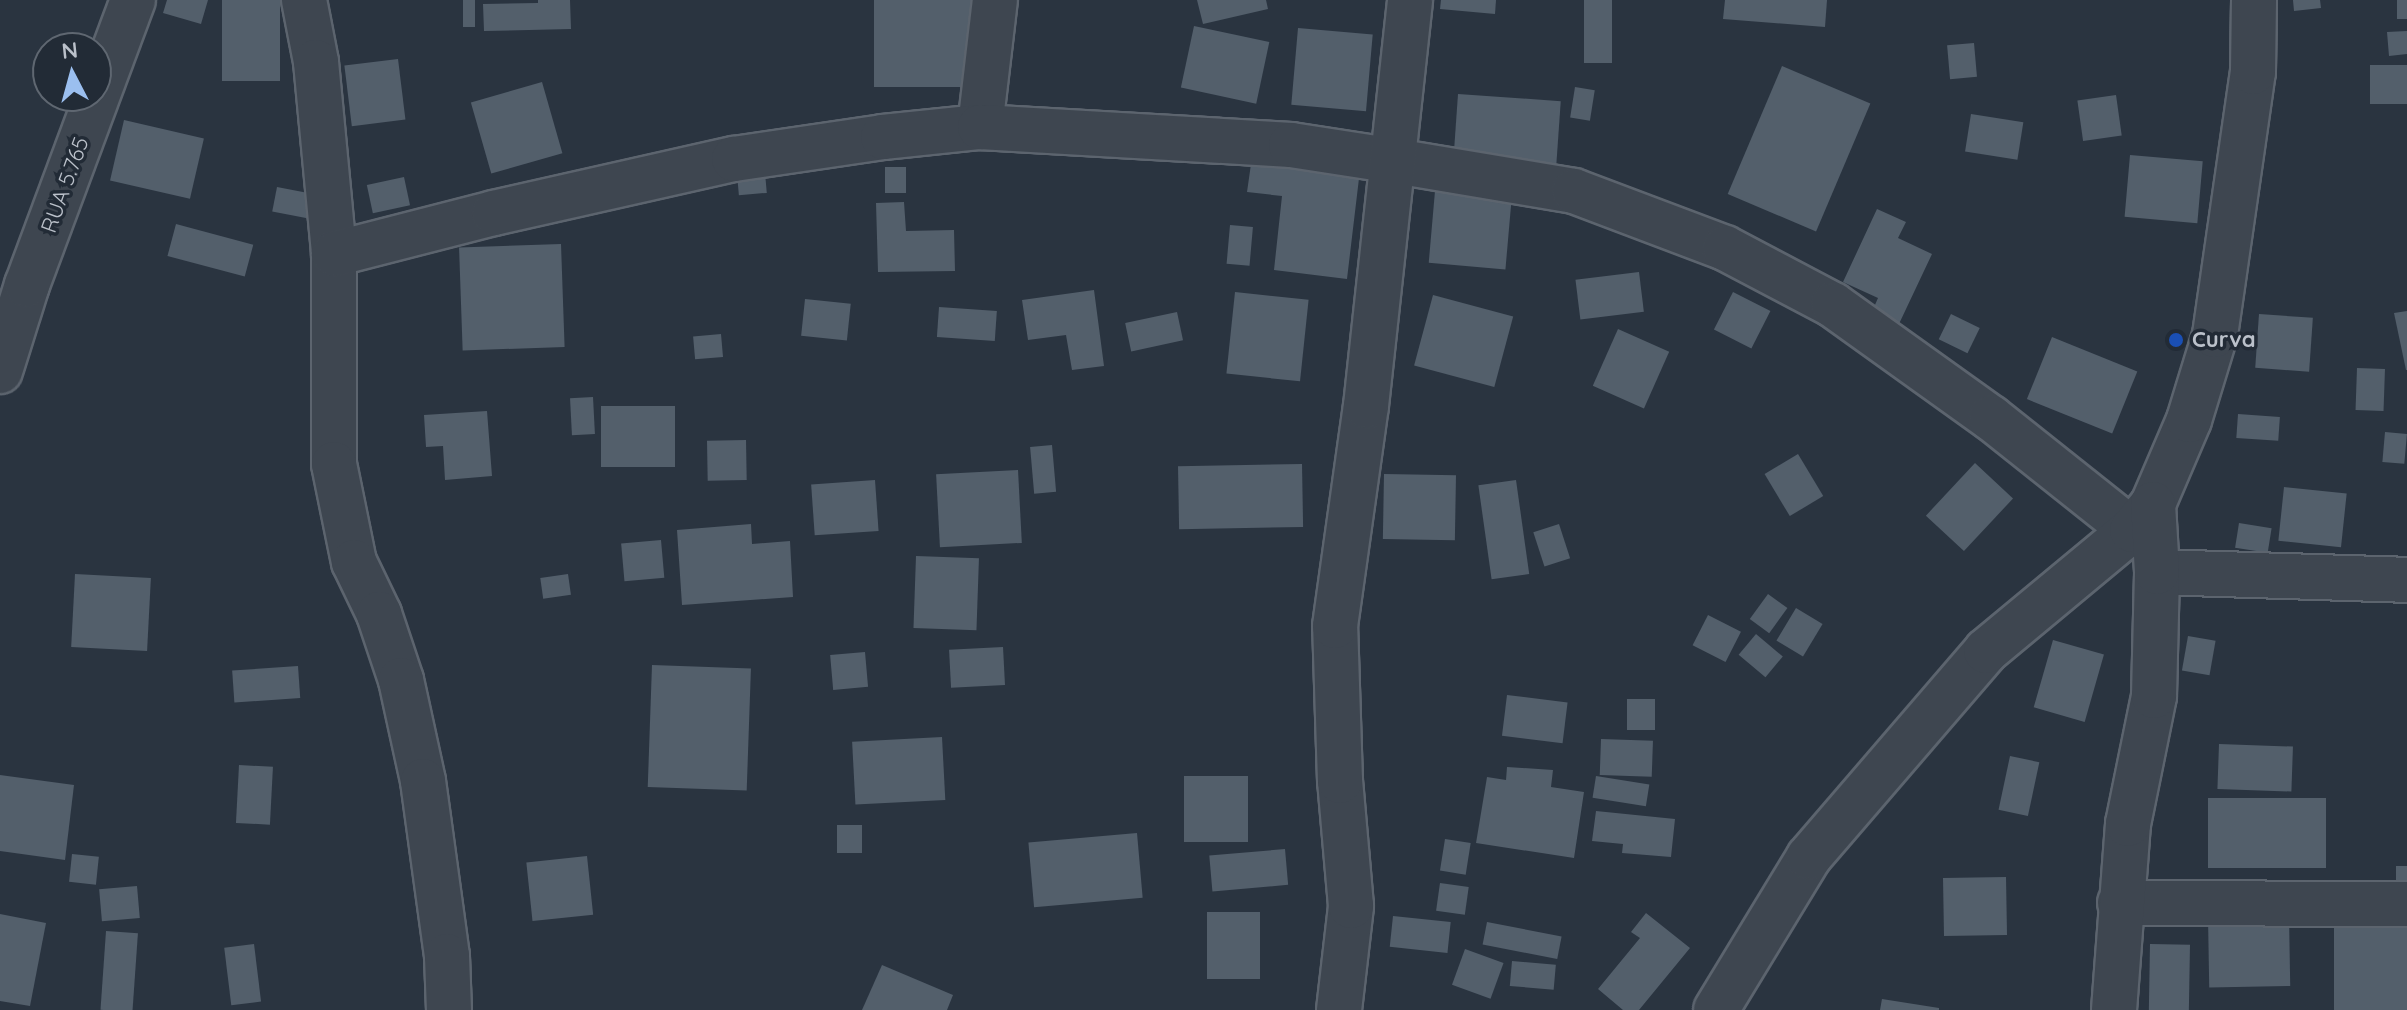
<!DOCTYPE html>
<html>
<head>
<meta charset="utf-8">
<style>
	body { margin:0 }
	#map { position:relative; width:2407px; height:1010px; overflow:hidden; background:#2a3440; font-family:Quicksand,sans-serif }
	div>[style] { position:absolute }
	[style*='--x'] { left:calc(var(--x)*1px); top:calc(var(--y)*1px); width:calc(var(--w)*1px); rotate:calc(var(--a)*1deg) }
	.building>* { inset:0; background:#535f6b; transform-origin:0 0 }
	.roads { filter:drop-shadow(2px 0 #5c646e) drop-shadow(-2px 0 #5c646e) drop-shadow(0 2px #5c646e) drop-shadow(0 -2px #5c646e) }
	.minor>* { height:44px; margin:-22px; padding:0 22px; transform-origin:22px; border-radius:22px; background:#3e4650 }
	.dots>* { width:22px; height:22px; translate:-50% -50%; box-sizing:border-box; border:4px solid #222b36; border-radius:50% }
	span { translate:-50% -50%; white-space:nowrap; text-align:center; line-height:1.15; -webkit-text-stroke:7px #222b36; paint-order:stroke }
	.street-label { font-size:22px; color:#bbc1ca }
	.poi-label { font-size:22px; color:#bbc1ca; font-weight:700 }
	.left { translate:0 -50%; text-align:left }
	.north { position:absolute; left:32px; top:32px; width:80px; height:80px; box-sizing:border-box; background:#222b36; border:2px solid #5f6771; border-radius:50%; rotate:354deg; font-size:22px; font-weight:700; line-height:32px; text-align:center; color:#bbc1ca }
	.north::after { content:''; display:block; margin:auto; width:28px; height:36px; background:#9bbfef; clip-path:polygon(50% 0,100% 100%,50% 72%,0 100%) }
</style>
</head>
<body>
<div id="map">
	<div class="building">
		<i style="clip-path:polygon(167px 0,208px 0,201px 24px,163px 13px)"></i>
		<i style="left:222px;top:0;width:58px;height:81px"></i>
		<i style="left:463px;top:0;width:12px;height:27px"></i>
		<i style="clip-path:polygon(538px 0,570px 0,571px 29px,484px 31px,483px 4px,538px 3px)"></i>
		<i style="left:874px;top:0;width:98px;height:87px"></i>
		<i style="clip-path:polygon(1197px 0,1266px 0,1268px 9px,1203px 24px)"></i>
		<i style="clip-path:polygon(1441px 0,1496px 0,1495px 14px,1440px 9px)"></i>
		<i style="left:1584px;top:0;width:28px;height:63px"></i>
		<i style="clip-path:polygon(1725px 0,1827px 0,1825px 27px,1723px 19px)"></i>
		<i style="clip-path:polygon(2293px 0,2320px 0,2321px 8px,2294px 11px)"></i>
		<i style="left:2397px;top:0;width:10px;height:19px"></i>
		<i style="left:1194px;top:26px;width:77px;height:63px;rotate:12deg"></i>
		<i style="left:1298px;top:28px;width:75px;height:77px;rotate:5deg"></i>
		<i style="clip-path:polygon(2407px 31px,2407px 54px,2389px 56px,2387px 32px)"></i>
		<i style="left:1974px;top:43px;width:34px;height:27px;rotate:85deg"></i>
		<i style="left:398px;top:59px;width:61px;height:54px;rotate:83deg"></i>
		<i style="left:2407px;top:65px;width:39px;height:37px;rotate:90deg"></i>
		<i style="left:1782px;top:66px;width:96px;height:139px;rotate:23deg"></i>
		<i style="left:542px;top:82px;width:74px;height:74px;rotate:74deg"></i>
		<i style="left:1575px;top:87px;width:20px;height:31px;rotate:9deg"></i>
		<i style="left:1458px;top:94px;width:103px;height:68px;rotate:4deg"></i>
		<i style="left:2116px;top:95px;width:41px;height:39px;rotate:82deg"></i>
		<i style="left:1971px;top:114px;width:53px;height:38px;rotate:9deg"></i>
		<i style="left:124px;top:120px;width:82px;height:62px;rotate:13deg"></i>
		<i style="left:2130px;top:155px;width:73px;height:62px;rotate:5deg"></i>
		<i style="clip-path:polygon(1252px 157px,1360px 170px,1347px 279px,1274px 270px,1282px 196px,1247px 192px)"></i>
		<i style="left:764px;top:161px;width:32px;height:28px;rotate:85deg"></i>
		<i style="left:885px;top:167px;width:21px;height:26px"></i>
		<i style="left:404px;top:177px;width:29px;height:38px;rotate:78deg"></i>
		<i style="left:277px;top:187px;width:37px;height:25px;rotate:11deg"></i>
		<i style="left:1435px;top:191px;width:77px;height:72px;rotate:5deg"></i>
		<i style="clip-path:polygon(904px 202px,906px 231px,954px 230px,955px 271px,878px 272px,876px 203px)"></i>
		<i style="clip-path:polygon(1877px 209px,1906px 222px,1898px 238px,1932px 254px,1898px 326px,1871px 314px,1878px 298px,1843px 282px)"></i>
		<i style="left:176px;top:224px;width:80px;height:33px;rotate:15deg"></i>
		<i style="left:1230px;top:225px;width:23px;height:39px;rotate:5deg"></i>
		<i style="left:561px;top:244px;width:103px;height:102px;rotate:88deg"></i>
		<i style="left:1639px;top:272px;width:40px;height:64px;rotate:83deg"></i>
		<i style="clip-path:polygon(1094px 290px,1104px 366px,1072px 370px,1066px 335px,1028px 340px,1022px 300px)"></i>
		<i style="left:1235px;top:292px;width:74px;height:82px;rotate:6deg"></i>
		<i style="left:1733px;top:292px;width:42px;height:42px;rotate:27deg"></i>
		<i style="left:1433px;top:295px;width:83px;height:73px;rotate:15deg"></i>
		<i style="left:805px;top:299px;width:46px;height:37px;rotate:6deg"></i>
		<i style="left:939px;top:307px;width:58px;height:30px;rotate:4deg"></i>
		<i style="clip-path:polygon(2407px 311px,2407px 370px,2406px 370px,2394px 313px)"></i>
		<i style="left:1177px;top:312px;width:29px;height:53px;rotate:78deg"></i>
		<i style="left:1951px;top:314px;width:32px;height:28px;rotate:26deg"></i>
		<i style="left:2259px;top:314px;width:54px;height:54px;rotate:4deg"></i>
		<i style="left:1618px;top:329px;width:56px;height:62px;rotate:24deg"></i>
		<i style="left:721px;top:334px;width:23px;height:28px;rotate:85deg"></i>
		<i style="left:2052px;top:337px;width:92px;height:67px;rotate:22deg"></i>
		<i style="left:2357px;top:368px;width:28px;height:42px;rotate:2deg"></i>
		<i style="left:593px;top:397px;width:37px;height:23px;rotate:87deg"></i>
		<i style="left:601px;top:406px;width:74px;height:61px"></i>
		<i style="clip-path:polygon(487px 411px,492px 476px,445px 480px,443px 446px,426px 447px,424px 415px)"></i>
		<i style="left:2238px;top:414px;width:42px;height:24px;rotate:4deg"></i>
		<i style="left:2385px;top:432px;width:22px;height:30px;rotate:5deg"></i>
		<i style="left:746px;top:440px;width:40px;height:39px;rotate:89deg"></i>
		<i style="left:1052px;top:445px;width:47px;height:22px;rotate:85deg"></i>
		<i style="left:1798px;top:454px;width:49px;height:39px;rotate:59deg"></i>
		<i style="left:1975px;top:463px;width:52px;height:72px;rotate:43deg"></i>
		<i style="left:1302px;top:464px;width:63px;height:124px;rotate:89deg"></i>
		<i style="left:1018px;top:470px;width:73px;height:82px;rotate:87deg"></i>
		<i style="left:1384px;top:474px;width:72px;height:65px;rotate:1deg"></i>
		<i style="left:875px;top:480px;width:51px;height:64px;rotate:86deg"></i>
		<i style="left:1516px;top:480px;width:95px;height:38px;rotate:82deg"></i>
		<i style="left:2284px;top:487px;width:63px;height:54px;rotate:6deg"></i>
		<i style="left:2239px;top:523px;width:33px;height:25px;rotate:9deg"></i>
		<i style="clip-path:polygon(751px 524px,752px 544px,790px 541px,793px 597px,682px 605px,677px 530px)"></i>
		<i style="left:1559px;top:524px;width:36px;height:27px;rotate:72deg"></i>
		<i style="left:661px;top:540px;width:38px;height:40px;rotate:85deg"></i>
		<i style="left:916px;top:556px;width:63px;height:72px;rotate:2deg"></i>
		<i style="left:75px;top:574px;width:76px;height:73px;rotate:3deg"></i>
		<i style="left:568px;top:574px;width:21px;height:28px;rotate:82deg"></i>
		<i style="left:1768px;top:594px;width:24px;height:31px;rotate:36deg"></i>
		<i style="left:1796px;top:608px;width:31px;height:38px;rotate:31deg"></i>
		<i style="left:1708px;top:615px;width:37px;height:34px;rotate:27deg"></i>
		<i style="left:1756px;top:634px;width:35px;height:27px;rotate:40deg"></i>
		<i style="left:2188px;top:636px;width:28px;height:35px;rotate:10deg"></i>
		<i style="left:2053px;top:640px;width:53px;height:70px;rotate:16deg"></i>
		<i style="left:1003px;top:647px;width:38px;height:54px;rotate:87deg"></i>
		<i style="left:865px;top:652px;width:35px;height:35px;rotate:85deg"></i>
		<i style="left:652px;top:665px;width:99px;height:122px;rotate:2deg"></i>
		<i style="left:298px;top:666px;width:32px;height:66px;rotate:86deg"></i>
		<i style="left:1507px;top:695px;width:61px;height:41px;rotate:7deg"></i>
		<i style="left:1627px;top:699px;width:28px;height:31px"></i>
		<i style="left:942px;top:737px;width:63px;height:90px;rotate:87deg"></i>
		<i style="left:1601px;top:739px;width:52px;height:36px;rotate:2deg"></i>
		<i style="left:2219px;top:744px;width:74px;height:45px;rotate:2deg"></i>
		<i style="left:2010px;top:756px;width:30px;height:55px;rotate:12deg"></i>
		<i style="left:239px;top:765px;width:34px;height:58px;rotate:3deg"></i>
		<i style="clip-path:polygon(1507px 767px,1553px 770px,1551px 787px,1584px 792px,1574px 858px,1476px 843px,1487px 777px,1506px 780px)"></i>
		<i style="clip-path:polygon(0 775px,74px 785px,65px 860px,0 851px)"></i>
		<i style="left:1184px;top:776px;width:64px;height:66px"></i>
		<i style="left:1596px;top:776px;width:54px;height:22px;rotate:9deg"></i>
		<i style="left:2208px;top:798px;width:118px;height:70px"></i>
		<i style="clip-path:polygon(1596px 811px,1675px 819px,1671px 857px,1622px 853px,1623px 844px,1592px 841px)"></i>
		<i style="left:837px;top:825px;width:25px;height:28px"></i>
		<i style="left:1137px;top:833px;width:65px;height:109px;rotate:85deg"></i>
		<i style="left:1445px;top:839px;width:26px;height:32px;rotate:9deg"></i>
		<i style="left:1285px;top:849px;width:36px;height:76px;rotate:85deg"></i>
		<i style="left:72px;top:854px;width:27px;height:28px;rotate:6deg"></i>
		<i style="left:587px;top:856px;width:59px;height:61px;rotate:84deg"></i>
		<i style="left:2396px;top:866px;width:11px;height:20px"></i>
		<i style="left:2006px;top:877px;width:58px;height:63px;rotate:89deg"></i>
		<i style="left:1440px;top:883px;width:29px;height:28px;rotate:8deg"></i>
		<i style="left:137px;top:886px;width:32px;height:38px;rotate:85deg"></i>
		<i style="left:1260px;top:912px;width:67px;height:53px;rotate:90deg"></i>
		<i style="clip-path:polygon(1646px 913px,1690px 948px,1639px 1010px,1623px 1010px,1598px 989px,1640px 938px,1631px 932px)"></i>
		<i style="clip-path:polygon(0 914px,46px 923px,30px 1006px,0 1001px)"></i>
		<i style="left:1393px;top:916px;width:58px;height:31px;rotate:6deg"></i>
		<i style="left:2289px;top:916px;width:70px;height:81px;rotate:89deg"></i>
		<i style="left:1487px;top:922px;width:76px;height:23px;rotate:11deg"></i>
		<i style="left:2407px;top:928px;width:82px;height:73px;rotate:90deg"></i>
		<i style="left:106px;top:931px;width:32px;height:79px;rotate:4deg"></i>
		<i style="left:254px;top:944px;width:58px;height:30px;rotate:83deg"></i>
		<i style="left:2150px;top:944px;width:40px;height:66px;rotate:1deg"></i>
		<i style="left:1465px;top:949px;width:41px;height:38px;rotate:20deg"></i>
		<i style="left:1512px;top:961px;width:44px;height:25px;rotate:5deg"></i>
		<i style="clip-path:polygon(882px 965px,953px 995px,947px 1010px,862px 1010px)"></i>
		<i style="clip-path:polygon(1882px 999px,1939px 1008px,1939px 1010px,1880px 1010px)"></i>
	</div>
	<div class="roads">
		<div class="minor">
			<i style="--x:304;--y:0;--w:63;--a:79"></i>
			<i style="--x:316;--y:62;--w:193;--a:84.6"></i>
			<i style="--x:334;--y:254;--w:210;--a:90"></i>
			<i style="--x:334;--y:464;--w:100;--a:78.5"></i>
			<i style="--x:354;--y:562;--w:58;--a:64.3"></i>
			<i style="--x:379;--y:614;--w:70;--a:71.6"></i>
			<i style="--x:401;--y:680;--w:103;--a:77.7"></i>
			<i style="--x:423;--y:781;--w:177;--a:82.2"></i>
			<i style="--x:447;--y:956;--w:54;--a:87.9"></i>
			<i style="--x:980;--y:127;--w:128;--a:-83.3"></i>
			<i style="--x:334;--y:254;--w:165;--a:-14.4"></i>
			<i style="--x:494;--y:213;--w:246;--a:-12.7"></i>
			<i style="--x:734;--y:159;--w:151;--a:-8.4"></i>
			<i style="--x:883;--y:137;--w:98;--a:-5.9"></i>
			<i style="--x:980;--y:127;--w:312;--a:3.3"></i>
			<i style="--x:1291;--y:145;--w:105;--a:8.7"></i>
			<i style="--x:1395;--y:161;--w:181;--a:9.5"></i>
			<i style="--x:1574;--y:191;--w:161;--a:20.7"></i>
			<i style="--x:1725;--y:248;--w:122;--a:27.8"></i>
			<i style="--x:1833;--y:305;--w:194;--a:35.6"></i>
			<i style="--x:1991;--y:418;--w:180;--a:38.5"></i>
			<i style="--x:0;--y:371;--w:90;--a:-72.6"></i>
			<i style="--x:27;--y:285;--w:304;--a:-69.6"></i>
			<i style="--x:2157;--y:572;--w:250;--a:1.8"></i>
			<i style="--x:2120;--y:903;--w:287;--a:0.2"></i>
			<i style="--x:1339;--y:1010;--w:105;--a:-83.4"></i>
			<i style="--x:1351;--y:906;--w:125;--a:-95"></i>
			<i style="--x:1340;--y:781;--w:155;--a:-91.8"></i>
			<i style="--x:1335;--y:626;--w:222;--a:-82"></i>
			<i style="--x:1366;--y:406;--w:408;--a:-83.8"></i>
			<i style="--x:1716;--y:1010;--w:179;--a:-58.7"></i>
			<i style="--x:1809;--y:857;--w:272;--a:-49.3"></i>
			<i style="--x:1986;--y:651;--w:190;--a:-39.7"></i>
			<i style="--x:2132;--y:530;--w:33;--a:-51"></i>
			<i style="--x:2153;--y:504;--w:91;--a:-66.8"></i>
			<i style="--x:2189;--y:420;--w:89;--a:-73"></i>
			<i style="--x:2215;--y:335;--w:266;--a:-81.8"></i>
			<i style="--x:2253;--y:72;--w:72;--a:-89.2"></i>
			<i style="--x:2114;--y:1010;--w:187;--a:-85.7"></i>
			<i style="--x:2128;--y:824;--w:131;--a:-78.5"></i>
			<i style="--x:2154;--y:696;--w:124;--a:-88.6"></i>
			<i style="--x:2157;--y:572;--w:68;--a:-93.4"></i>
		</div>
	</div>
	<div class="dots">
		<i style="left:2176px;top:340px;background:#1a4fb4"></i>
	</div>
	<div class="street-label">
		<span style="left:65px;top:185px;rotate:-70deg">RUA 5.765</span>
	</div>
	<div class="poi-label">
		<span class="left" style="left:2192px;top:340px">Curva</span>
	</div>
	<div class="north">N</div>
</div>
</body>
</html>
